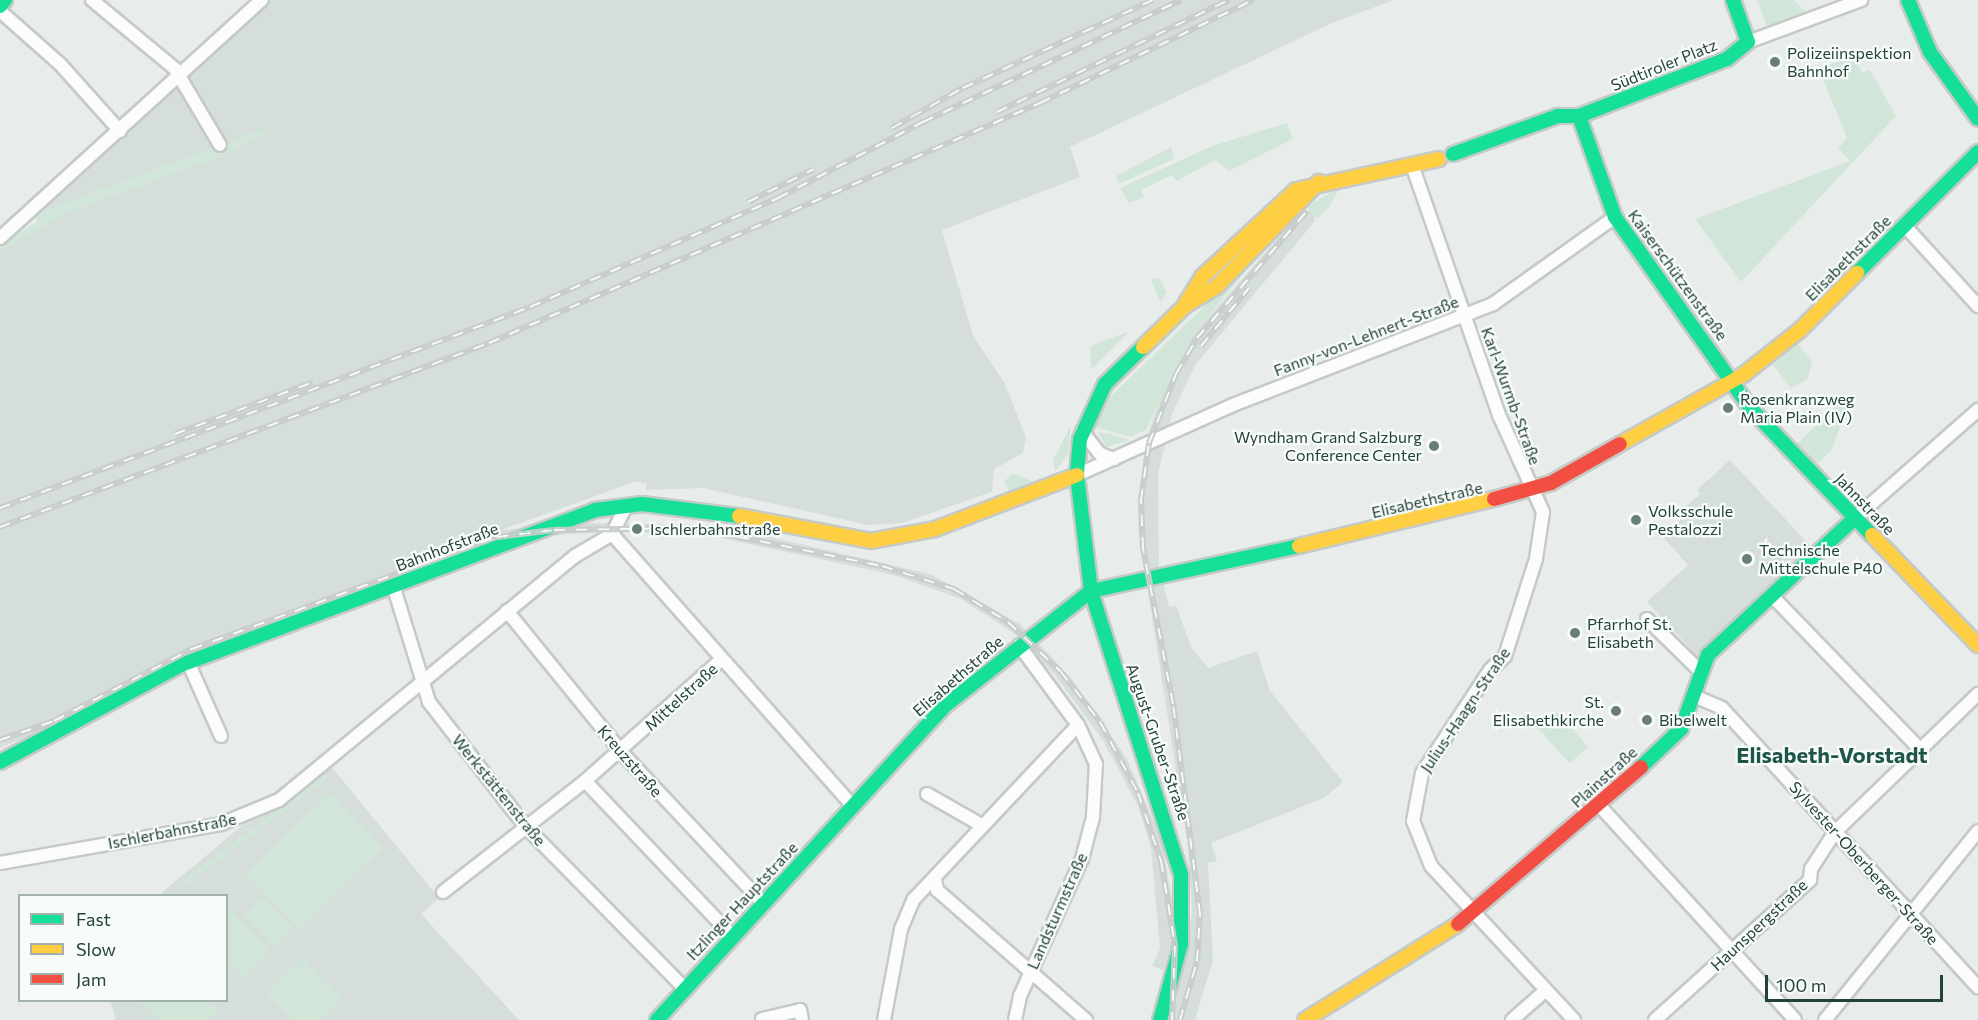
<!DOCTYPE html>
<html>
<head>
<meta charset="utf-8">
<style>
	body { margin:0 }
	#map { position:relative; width:1978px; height:1020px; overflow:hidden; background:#e8edeb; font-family:Commissioner,sans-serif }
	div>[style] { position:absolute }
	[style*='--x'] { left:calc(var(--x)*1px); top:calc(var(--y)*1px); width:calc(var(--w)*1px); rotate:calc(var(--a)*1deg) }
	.built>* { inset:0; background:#d6dedb }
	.green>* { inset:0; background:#d1e6d8; transform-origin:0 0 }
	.roads { filter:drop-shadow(2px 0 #c5cac8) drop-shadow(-2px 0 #c5cac8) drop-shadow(0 2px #c5cac8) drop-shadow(0 -2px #c5cac8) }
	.street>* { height:12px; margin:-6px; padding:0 6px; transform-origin:6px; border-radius:6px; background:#fcfcfc }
	.fast>* { height:14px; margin:-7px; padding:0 7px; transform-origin:7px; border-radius:7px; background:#16e098 }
	.slow>* { height:14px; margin:-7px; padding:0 7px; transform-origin:7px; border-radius:7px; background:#ffcf43 }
	.jam>* { height:14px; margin:-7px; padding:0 7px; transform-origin:7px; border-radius:7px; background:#f24e42 }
	.rail>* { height:6px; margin-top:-3px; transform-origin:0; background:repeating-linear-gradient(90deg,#f7fbf9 0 11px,#c9cdcc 0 22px); box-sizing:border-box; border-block:2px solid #c9cdcc }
	.dots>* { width:16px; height:16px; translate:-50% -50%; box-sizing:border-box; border:3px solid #f7fbf9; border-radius:50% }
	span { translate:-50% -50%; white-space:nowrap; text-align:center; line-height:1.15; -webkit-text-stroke:4.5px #f7fbf9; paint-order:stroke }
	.poi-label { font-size:16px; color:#24423a }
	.left { translate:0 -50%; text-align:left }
	.right { translate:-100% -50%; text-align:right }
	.street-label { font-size:16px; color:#24423a }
	.district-label { font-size:22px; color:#1f5548; font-weight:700 }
	.legend { position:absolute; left:18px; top:894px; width:210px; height:108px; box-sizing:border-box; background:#f7fbf9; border:2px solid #a3b1ad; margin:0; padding:8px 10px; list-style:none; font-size:18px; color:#24423a }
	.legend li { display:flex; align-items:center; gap:12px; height:30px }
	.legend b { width:30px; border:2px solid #a3b1ad }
	.scale { position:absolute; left:1765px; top:975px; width:178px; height:27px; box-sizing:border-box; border:3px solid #24423a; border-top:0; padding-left:8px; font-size:18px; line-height:21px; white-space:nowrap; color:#24423a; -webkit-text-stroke:4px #f7fbf9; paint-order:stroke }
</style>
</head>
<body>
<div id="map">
	<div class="built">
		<i style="clip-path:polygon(265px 0,1394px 0,1332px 23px,1070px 147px,1080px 177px,942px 230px,973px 336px,1004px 382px,1026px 437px,1023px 453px,994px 469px,992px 492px,902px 523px,868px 525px,703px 488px,646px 490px,647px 483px,634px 482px,501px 530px,587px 523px,717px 525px,930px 574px,1020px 624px,1072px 679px,1127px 759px,1162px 841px,1184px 970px,1192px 912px,1188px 847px,1138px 527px,1145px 443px,1163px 389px,1191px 337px,1300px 213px,1312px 209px,1315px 221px,1196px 364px,1172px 414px,1158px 474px,1159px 566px,1169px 607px,1176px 605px,1191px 647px,1208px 668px,1257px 651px,1270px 691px,1343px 782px,1324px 798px,1211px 843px,1217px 861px,1208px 863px,1213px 960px,1195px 1020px,1169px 1020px,1170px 947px,1163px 970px,1152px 966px,1160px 948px,1151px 848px,1138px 806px,1102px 739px,1054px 674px,1014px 633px,961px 599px,894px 575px,697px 533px,596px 532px,492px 541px,0 748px,0 251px,45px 223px,33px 215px)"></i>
		<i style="clip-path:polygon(1730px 460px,1817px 553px,1703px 662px,1647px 602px,1688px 565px,1662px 536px,1691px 510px,1687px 505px,1700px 494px,1697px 490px)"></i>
		<i style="clip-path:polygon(331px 766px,439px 898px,421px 914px,519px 1020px,116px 1020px,110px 1001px,226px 1000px,226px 896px,159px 895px,244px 824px,276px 810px)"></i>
	</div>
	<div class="green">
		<i style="clip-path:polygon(1757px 0,1794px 0,1806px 12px,1767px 26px)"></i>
		<i style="clip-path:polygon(1854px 55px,1862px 73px,1870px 70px,1896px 116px,1741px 282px,1695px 219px,1850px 161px,1838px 148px,1847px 138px,1819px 69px)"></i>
		<i style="clip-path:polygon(1287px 123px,1293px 139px,1229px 171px,1215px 160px,1177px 181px,1172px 175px,1141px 190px,1144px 197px,1129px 203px,1120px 188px,1212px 146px)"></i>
		<i style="clip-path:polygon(262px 129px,266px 134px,234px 151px,69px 212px,0 251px,0 244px,37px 222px,33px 215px)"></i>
		<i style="clip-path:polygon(1171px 147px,1174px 159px,1119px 184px,1116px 176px)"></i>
		<i style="clip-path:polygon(1340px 187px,1330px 206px,1317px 219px,1307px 207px)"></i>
		<i style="clip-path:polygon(1263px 250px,1191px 337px,1146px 430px,1130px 437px,1095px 427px,1110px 397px)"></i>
		<i style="clip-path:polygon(1159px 278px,1167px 293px,1160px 302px,1151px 279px)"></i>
		<i style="clip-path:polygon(1130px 331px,1092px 369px,1091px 368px,1090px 346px)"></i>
		<i style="clip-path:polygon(1798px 344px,1812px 362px,1807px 380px,1791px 388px,1773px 365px)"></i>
		<i style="clip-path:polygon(1840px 401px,1847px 409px,1831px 451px,1817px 464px,1797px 444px)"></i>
		<i style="clip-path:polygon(1071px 425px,1068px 454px,1055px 472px,1053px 460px)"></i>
		<i style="clip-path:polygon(1098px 432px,1111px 434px,1129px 440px,1106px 447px)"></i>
		<i style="clip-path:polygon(1012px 473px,1027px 479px,1033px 482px,1009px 491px,1004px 482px)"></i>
		<i style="left:1556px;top:711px;width:48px;height:25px;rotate:48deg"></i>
		<i style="left:325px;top:774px;width:5px;height:178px;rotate:53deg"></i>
		<i style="left:330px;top:792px;width:77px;height:117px;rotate:46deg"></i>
		<i style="left:262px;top:897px;width:43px;height:25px;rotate:46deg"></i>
		<i style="clip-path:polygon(226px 905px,271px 950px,243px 977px,227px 960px)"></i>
		<i style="clip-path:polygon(304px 958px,343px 998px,321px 1020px,293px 1020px,267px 994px)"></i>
		<i style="clip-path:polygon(140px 1001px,206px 1001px,217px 1012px,209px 1020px,158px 1020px)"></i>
	</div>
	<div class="roads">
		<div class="street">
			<i style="--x:92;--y:0;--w:108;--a:39.7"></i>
			<i style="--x:175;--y:69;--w:88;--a:59.4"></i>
			<i style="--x:0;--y:11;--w:80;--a:41.5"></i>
			<i style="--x:60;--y:64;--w:90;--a:48.2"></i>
			<i style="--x:1748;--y:42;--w:121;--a:-20.4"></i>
			<i style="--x:1412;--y:165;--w:265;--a:70.8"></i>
			<i style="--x:1499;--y:415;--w:107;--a:65.6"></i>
			<i style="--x:1543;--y:512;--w:48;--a:98.5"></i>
			<i style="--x:1536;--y:559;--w:102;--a:107.7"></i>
			<i style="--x:1505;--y:656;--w:21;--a:137"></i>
			<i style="--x:1490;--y:670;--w:123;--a:123.4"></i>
			<i style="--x:1422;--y:773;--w:49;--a:100.6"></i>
			<i style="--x:1413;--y:821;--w:48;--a:68.2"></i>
			<i style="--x:1431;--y:866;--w:210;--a:47.1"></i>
			<i style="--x:1904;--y:225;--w:110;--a:47.6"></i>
			<i style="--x:0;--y:238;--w:354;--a:-42.3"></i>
			<i style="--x:1082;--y:431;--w:29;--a:52"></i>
			<i style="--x:1100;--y:454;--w:15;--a:20"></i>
			<i style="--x:1077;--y:475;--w:171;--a:-24.2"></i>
			<i style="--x:1233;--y:405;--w:279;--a:-21.2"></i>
			<i style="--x:1493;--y:304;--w:150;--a:-35.5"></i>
			<i style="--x:1855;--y:518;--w:164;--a:-41.3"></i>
			<i style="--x:612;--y:534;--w:362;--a:48.5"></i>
			<i style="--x:393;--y:585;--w:122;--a:72.9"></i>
			<i style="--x:429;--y:702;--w:158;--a:52.2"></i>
			<i style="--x:526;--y:827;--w:226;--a:45.5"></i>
			<i style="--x:1772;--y:596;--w:213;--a:46"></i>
			<i style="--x:507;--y:611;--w:186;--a:50.9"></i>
			<i style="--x:624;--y:755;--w:202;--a:46.8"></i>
			<i style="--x:1647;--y:619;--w:76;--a:44.5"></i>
			<i style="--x:188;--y:662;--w:81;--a:66"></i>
			<i style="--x:1694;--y:696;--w:30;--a:23"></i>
			<i style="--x:1722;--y:708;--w:379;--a:47.5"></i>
			<i style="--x:585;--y:781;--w:214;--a:46.5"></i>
			<i style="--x:927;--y:794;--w:64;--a:29.7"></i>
			<i style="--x:1598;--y:804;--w:292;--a:47.6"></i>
			<i style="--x:0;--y:863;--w:224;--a:-10"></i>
			<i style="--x:221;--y:824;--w:63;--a:-22.5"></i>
			<i style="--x:279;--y:800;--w:384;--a:-39.5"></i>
			<i style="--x:575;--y:556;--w:43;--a:-30.7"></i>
			<i style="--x:612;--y:534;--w:31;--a:-63"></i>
			<i style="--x:935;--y:879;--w:11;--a:80"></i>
			<i style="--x:937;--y:890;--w:198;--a:41.1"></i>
			<i style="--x:443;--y:892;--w:180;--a:-38"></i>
			<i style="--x:585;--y:781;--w:183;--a:-41.7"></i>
			<i style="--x:762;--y:1019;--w:39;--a:-13"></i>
			<i style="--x:800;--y:1010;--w:10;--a:79"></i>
			<i style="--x:884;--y:1020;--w:93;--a:-79.4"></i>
			<i style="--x:901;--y:929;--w:33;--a:-67"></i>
			<i style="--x:914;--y:899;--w:239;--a:-46.7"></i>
			<i style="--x:1015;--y:1020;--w:25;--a:-78"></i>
			<i style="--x:1020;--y:996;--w:150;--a:-65.7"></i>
			<i style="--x:1082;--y:859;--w:43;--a:-75.3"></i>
			<i style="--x:1093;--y:817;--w:53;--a:-86.8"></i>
			<i style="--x:1096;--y:764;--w:43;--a:-114.8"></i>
			<i style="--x:1078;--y:725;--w:99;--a:-126.4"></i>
			<i style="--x:1512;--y:1020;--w:45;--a:-41.4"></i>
			<i style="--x:1655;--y:1020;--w:209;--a:-42.1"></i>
			<i style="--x:1810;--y:880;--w:11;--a:-85"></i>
			<i style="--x:1811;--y:869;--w:44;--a:-57"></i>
			<i style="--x:1835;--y:832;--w:199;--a:-44"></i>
			<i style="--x:1825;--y:1020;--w:243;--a:-51"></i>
		</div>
		<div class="fast">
			<i style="--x:1908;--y:0;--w:56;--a:67.1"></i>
			<i style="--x:1930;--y:52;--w:82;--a:54.4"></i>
			<i style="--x:0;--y:6;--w:8;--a:-50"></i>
			<i style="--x:1579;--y:116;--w:107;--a:70.4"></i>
			<i style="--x:1615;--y:217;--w:234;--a:54.7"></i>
			<i style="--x:1750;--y:408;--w:176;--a:46.2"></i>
			<i style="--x:1453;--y:154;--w:112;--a:-19.9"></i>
			<i style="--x:1558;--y:116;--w:21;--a:0"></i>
			<i style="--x:1579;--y:116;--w:159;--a:-21.1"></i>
			<i style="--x:1727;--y:59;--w:27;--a:-39"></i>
			<i style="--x:1748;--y:42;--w:45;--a:-109.7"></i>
			<i style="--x:1857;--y:273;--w:171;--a:-45"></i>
			<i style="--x:1143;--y:347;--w:53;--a:135.8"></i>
			<i style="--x:1105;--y:384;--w:60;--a:114.4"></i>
			<i style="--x:1080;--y:439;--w:36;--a:95"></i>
			<i style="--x:1077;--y:475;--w:117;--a:83.1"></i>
			<i style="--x:1091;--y:591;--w:297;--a:72.4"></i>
			<i style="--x:1181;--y:874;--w:70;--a:90"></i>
			<i style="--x:1181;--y:944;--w:79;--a:105.4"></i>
			<i style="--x:0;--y:762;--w:205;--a:-28.2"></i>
			<i style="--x:181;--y:665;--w:442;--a:-20.5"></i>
			<i style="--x:595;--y:510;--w:47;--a:-7.3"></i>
			<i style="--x:642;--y:504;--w:98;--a:7.1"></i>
			<i style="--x:1641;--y:767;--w:55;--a:-43.5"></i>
			<i style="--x:1681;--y:729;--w:79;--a:-70"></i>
			<i style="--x:1708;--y:655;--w:201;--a:-43"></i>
			<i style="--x:657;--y:1020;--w:427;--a:-47.5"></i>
			<i style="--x:946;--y:705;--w:184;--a:-38.2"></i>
			<i style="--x:1091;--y:591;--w:213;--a:-12.2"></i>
		</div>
		<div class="slow">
			<i style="--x:1186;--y:303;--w:31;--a:-58"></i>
			<i style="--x:1202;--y:277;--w:128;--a:-42.8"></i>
			<i style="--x:1296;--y:190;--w:146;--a:-12.2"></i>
			<i style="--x:1143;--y:347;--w:60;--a:-44.3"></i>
			<i style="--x:1186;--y:305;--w:35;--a:-31"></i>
			<i style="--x:1216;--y:287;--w:147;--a:-45.6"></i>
			<i style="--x:1620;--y:444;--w:141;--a:-29.3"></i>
			<i style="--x:1743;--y:375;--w:73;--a:-38.3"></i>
			<i style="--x:1800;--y:330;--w:81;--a:-45"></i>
			<i style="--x:739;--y:516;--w:134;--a:10.7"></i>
			<i style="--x:871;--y:541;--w:65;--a:-10.6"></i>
			<i style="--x:935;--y:529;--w:152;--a:-20.8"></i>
			<i style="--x:1872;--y:535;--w:153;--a:46.1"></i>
			<i style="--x:1299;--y:546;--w:201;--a:-13.6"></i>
			<i style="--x:1305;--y:1020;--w:181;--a:-32.1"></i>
		</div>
		<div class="jam">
			<i style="--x:1494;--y:499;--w:59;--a:-15.7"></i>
			<i style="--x:1551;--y:483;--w:79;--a:-29.5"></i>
			<i style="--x:1458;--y:924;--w:241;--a:-40.6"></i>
		</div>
	</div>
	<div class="rail">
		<i style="--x:997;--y:112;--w:258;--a:-25.8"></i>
		<i style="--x:892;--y:128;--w:81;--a:-29.4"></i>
		<i style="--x:963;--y:88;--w:209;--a:-24.9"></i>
		<i style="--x:748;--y:202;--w:72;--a:-26.6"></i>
		<i style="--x:1201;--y:346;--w:75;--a:-50.4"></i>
		<i style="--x:175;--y:434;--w:147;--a:-20.6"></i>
		<i style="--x:0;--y:508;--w:567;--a:-20.77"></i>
		<i style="--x:530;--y:307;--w:271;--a:-23.7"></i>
		<i style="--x:778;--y:198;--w:164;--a:-27.7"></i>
		<i style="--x:923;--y:122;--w:285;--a:-25.3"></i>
		<i style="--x:0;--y:527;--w:522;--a:-20.62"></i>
		<i style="--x:489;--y:343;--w:601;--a:-23.54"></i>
		<i style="--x:1040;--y:103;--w:237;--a:-25.8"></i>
		<i style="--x:0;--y:740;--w:57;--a:-19.4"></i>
		<i style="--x:54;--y:721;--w:156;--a:-27.6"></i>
		<i style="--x:192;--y:649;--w:325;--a:-20.2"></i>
		<i style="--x:497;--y:537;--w:57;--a:-7"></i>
		<i style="--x:554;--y:530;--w:141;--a:-0.8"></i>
		<i style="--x:695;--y:528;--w:191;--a:11.5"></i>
		<i style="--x:882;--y:566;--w:76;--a:17.7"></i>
		<i style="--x:954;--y:589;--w:63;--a:31.4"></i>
		<i style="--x:1008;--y:622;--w:73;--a:43.3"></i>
		<i style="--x:1061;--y:672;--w:63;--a:52"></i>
		<i style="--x:1100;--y:722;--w:81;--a:61.8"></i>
		<i style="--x:1138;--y:793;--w:72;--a:71.3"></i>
		<i style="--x:1161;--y:861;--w:86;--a:80.6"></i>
		<i style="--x:1175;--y:946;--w:74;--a:92.3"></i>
		<i style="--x:1180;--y:1020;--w:61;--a:-73.9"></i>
		<i style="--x:1197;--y:961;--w:47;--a:-86.3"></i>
		<i style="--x:1200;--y:914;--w:212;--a:-97.3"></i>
		<i style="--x:1173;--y:704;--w:159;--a:-100.9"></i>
		<i style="--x:1143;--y:548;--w:48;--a:-92.4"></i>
		<i style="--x:1141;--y:500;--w:58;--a:-82"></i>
		<i style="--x:1149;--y:443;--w:74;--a:-68.6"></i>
		<i style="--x:1176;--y:374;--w:42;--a:-59.7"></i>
		<i style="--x:1197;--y:338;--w:168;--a:-49.1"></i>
	</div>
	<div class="dots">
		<i style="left:1775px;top:62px;background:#697e78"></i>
		<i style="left:1728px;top:408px;background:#697e78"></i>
		<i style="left:1434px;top:446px;background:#697e78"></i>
		<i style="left:1636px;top:520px;background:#697e78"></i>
		<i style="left:637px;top:529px;background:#697e78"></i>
		<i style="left:1747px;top:559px;background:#697e78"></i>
		<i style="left:1575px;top:633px;background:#697e78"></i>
		<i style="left:1616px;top:711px;background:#697e78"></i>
		<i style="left:1647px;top:720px;background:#697e78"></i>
	</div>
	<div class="poi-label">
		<span class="left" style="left:1787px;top:62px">Polizeiinspektion<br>Bahnhof</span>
		<span class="left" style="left:1740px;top:408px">Rosenkranzweg<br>Maria Plain (IV)</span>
		<span class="right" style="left:1422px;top:446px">Wyndham Grand Salzburg<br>Conference Center</span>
		<span class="left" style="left:1648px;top:520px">Volksschule<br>Pestalozzi</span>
		<span class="left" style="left:650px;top:529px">Ischlerbahnstraße</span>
		<span class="left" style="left:1759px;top:559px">Technische<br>Mittelschule P40</span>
		<span class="left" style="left:1587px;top:633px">Pfarrhof St.<br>Elisabeth</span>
		<span class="right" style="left:1604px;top:711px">St.<br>Elisabethkirche</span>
		<span class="left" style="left:1659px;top:720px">Bibelwelt</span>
	</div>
	<div class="street-label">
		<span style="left:1664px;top:65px;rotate:-22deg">Südtiroler Platz</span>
		<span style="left:1848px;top:258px;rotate:-45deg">Elisabethstraße</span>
		<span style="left:1678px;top:275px;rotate:54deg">Kaiserschützenstraße</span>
		<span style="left:1366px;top:336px;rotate:-21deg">Fanny-von-Lehnert-Straße</span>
		<span style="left:1511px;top:396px;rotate:70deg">Karl-Wurmb-Straße</span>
		<span style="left:1427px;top:500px;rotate:-13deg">Elisabethstraße</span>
		<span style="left:1865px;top:504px;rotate:46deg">Jahnstraße</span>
		<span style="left:447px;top:547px;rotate:-21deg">Bahnhofstraße</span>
		<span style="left:958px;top:676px;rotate:-41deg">Elisabethstraße</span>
		<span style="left:681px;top:697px;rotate:-42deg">Mittelstraße</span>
		<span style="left:1465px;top:710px;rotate:-56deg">Julius-Haagn-Straße</span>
		<span style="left:1158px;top:742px;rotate:71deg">August-Gruber-Straße</span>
		<span style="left:630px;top:761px;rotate:49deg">Kreuzstraße</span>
		<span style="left:1604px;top:777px;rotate:-42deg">Plainstraße</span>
		<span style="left:499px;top:790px;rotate:51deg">Werkstättenstraße</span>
		<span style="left:172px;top:831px;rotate:-11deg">Ischlerbahnstraße</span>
		<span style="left:1864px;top:863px;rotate:48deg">Sylvester-Oberberger-Straße</span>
		<span style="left:742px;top:901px;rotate:-47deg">Itzlinger Hauptstraße</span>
		<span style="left:1057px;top:911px;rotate:-66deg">Landsturmstraße</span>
		<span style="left:1759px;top:925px;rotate:-43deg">Haunspergstraße</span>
	</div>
	<div class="district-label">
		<span style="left:1832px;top:755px">Elisabeth-Vorstadt</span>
	</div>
	<ul class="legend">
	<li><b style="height:8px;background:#16e098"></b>Fast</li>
	<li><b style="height:8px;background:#ffcf43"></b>Slow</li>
	<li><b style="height:8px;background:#f24e42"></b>Jam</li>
	</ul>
	<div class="scale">100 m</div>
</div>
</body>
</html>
